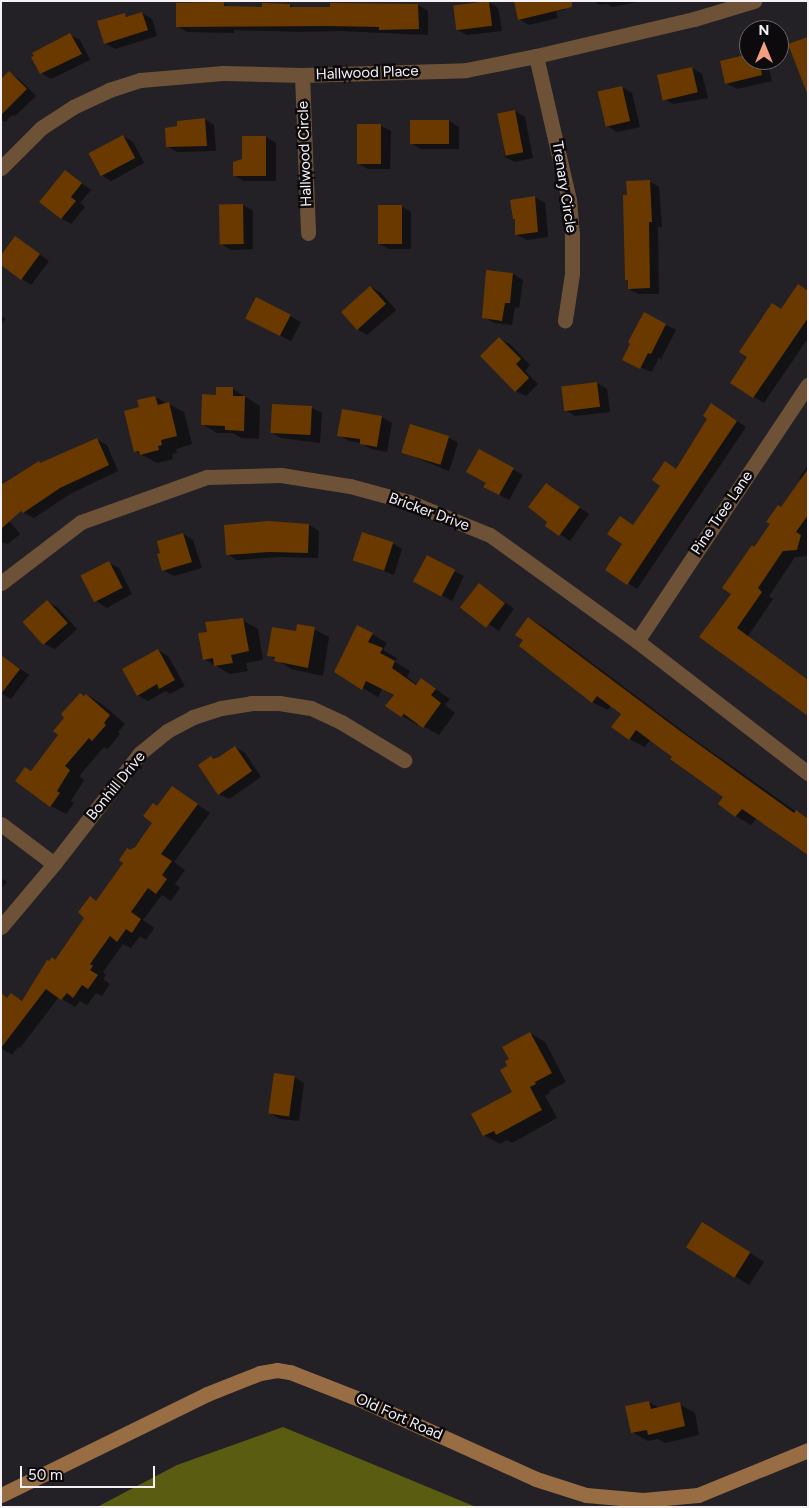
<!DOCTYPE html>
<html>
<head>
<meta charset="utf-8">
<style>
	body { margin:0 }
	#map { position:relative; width:809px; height:1508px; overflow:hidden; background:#232026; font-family:Figtree,sans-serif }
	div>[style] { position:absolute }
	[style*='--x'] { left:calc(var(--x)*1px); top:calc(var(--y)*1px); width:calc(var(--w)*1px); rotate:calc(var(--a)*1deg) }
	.forest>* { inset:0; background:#5a5d11 }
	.shadow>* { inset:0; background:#0007; transform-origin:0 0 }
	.building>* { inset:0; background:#6a3900; transform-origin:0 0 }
	.minor>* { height:15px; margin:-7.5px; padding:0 7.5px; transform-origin:7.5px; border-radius:7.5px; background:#6d5238 }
	.secondary>* { height:15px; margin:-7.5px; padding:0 7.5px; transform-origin:7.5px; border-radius:7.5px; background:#986d43 }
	span { translate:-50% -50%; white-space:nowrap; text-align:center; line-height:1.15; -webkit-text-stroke:5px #0c0a0d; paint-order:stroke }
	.street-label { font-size:15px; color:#f4f2f6 }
	.frame { position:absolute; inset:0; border:2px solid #f4f2f6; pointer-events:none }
	.north { position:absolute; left:739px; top:20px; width:50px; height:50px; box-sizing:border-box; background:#0c0a0d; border:1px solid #69676a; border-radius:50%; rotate:0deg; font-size:14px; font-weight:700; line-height:20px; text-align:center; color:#f4f2f6 }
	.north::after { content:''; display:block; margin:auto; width:18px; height:22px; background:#f3a081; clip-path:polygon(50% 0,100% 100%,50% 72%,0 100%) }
	.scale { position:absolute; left:20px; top:1466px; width:135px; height:22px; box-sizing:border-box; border:2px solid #f4f2f6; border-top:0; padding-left:6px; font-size:15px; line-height:18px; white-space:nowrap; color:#f4f2f6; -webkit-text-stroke:4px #0c0a0d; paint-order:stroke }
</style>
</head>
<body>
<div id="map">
	<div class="forest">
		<i style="clip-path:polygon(283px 1427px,476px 1507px,97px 1507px,177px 1465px)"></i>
	</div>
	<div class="shadow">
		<i style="clip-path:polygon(563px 1px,565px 10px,556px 11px,558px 18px,529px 25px,519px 19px)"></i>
		<i style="clip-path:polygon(593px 1px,636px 1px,637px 2px,612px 7px,607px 4px,600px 5px)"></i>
		<i style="clip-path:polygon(488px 2px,498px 8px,502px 31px,467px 35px,457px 30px)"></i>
		<i style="clip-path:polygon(223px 4px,230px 7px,263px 8px,290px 5px,295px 8px,418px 5px,428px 11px,428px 35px,341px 31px,300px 32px,234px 30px,234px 33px,187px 32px,177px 26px)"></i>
		<i style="clip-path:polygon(142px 13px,152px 19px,157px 36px,115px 49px,105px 43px,125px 15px,129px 17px)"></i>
		<i style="clip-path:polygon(70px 35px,80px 40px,90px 60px,51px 79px,41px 73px)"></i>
		<i style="clip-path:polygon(749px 55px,749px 60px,767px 60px,772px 81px,737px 89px,726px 83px)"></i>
		<i style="clip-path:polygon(692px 68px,702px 74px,708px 98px,673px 104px,663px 98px)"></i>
		<i style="clip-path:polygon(9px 73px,19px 79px,36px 96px,15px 116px,12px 115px,5px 122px,1px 120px,1px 80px)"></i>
		<i style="clip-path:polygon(622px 87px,632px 93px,640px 127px,617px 132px,607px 126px)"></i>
		<i style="clip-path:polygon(515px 111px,525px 117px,533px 158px,515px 162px,505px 157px,499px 115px)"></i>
		<i style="clip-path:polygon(204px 119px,214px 125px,216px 151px,177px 152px,167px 146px)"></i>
		<i style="clip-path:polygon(411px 121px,449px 121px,459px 127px,459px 149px,421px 149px,411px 143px)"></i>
		<i style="clip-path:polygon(381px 126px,391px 131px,390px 169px,368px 169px,358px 163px)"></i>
		<i style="clip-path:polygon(123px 136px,133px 142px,144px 163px,111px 181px,101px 175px)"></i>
		<i style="clip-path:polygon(266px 137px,276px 143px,276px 181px,244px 181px,234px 175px,244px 160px)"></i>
		<i style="clip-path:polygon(66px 172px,91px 190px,80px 203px,85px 207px,71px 224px,61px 218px)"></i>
		<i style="clip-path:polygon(649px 181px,659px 187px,662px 227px,658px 227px,659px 294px,639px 294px,629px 289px,629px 281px,627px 280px,628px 196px)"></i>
		<i style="clip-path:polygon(534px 197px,545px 203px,548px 237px,527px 240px,517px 235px)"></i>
		<i style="clip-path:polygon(243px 205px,253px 211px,253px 249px,231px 250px,221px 244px)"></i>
		<i style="clip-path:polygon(401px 206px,411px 212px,411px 249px,389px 249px,379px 244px)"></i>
		<i style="clip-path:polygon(16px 238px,49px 261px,31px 285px,22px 279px)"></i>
		<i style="clip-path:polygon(487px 271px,513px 274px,523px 280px,519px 308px,515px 307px,512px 325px,494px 323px,484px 317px)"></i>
		<i style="clip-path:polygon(371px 287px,381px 293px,396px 310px,367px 335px,357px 329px)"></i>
		<i style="clip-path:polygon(808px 291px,808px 338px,764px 403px,732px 383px,781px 310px)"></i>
		<i style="clip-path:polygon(256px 298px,301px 322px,291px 341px,256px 324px)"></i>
		<i style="clip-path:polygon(644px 314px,676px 330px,661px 359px,659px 357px,652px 372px,634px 365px)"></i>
		<i style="clip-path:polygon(1px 316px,6px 319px,1px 325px)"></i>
		<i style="clip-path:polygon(500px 339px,510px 344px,530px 365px,525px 371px,538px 384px,526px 396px,516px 391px)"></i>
		<i style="clip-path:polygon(597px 383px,607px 389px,610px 412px,575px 416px,565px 410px)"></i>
		<i style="clip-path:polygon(218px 388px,233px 389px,260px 406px,259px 439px,241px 438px,233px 433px,217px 433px,202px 424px,217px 396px)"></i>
		<i style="clip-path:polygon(155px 397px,184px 412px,192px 444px,176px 449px,177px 453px,172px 454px,173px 459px,157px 463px,135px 451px,141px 408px)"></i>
		<i style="clip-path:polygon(273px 405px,312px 408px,322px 413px,320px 443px,281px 438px,271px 432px)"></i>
		<i style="clip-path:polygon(721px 411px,746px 427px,637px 589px,628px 583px,620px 517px,634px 526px,662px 485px,677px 470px)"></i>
		<i style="clip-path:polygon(382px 417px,392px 423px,387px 452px,371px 449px,361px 443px,349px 441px,339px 435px)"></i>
		<i style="clip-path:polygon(448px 437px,458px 443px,449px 471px,402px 452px)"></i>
		<i style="clip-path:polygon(96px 439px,107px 445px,118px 471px,70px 494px,34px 518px,24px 513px,41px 464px)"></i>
		<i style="clip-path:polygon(480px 450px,523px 475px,509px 500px,485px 487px,487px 483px)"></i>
		<i style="clip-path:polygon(808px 465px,808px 556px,795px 557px,769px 596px,773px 599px,748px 636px,701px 637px,732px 594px,755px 549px,801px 480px,799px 478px)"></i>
		<i style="clip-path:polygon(546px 484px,589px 514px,570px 541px,547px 525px,549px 522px)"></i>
		<i style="clip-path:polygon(1px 512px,20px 534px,8px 544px,1px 542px)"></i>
		<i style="clip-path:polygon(309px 525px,319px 531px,318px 558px,280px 557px,237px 560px,227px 554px)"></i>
		<i style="clip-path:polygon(183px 534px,193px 540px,202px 568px,174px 576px,163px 570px)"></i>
		<i style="clip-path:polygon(392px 543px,402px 549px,394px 575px,355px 560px)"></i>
		<i style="clip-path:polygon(109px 563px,119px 568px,132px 594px,107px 608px,97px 602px)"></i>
		<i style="clip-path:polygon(454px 571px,464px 576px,452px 601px,424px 586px)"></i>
		<i style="left:479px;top:585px;width:42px;height:27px;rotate:34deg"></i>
		<i style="clip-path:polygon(48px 602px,58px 608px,77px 629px,55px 649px,45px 644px)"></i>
		<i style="clip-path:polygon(529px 618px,544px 627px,692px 738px,808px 820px,757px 818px,751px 825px,736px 816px,719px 804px,724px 797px,650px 740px,645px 747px,629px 739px,623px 713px,611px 705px,608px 710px,592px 702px,525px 640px)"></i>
		<i style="clip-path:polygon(242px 620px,258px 629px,263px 660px,246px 663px,248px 671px,230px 674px,204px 659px,208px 633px)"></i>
		<i style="clip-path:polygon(314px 629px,329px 637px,323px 676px,291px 669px,269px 655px,297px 633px)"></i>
		<i style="clip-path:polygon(372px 634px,387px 643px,383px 650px,397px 658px,395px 662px,410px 671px,407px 677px,418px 685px,422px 680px,450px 699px,445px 705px,455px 713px,439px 735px,418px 723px,417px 725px,390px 708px,395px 696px,382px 689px,378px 697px,336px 672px)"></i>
		<i style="clip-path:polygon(158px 650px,168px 656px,185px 686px,170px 694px,166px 691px,148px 701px,137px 695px)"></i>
		<i style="clip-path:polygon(1px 655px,29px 675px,11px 699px,1px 693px)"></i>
		<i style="clip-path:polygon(87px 695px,102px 704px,125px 724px,118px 732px,120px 734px,108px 749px,104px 747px,79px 776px,84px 780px,71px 801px,74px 803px,66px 814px,51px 806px,32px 772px)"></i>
		<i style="clip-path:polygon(235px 747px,245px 753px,261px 777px,229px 799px,219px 794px,211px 758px,215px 760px)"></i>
		<i style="clip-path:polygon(173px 788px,210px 813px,174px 862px,185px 870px,175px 884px,180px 888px,171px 901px,162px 895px,143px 920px,154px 928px,146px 940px,140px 936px,131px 948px,123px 944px,103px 972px,106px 975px,103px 979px,110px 984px,102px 996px,96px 993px,87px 1005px,80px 1001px,75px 1007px,59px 997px,20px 1048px,18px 1047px,12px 1055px,1px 1048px,1px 1000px,8px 999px,12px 995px,23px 1001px,56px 961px,131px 851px,154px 823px,158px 808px)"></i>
		<i style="clip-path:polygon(1px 878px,7px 882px,1px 889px)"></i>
		<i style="clip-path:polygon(530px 1033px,545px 1042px,566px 1082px,549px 1091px,550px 1093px,545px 1096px,557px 1118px,512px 1143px,507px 1140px,500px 1144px,484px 1135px,473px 1115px,514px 1093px,509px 1066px,510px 1060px)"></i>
		<i style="clip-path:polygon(294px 1077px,304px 1083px,299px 1121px,280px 1119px,270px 1113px)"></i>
		<i style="clip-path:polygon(718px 1232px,764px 1262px,749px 1285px,688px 1247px)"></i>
		<i style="clip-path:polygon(649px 1402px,659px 1408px,679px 1404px,695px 1413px,699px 1435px,665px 1443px,658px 1439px,648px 1441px,632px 1432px)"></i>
	</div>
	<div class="building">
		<i style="left:489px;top:1px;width:25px;height:36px;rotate:83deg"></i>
		<i style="clip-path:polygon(514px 1px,572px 1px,572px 7px,518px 20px)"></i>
		<i style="clip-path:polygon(224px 2px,224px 6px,262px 7px,262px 3px,290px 4px,290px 7px,330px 7px,330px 3px,418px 4px,419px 29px,379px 30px,379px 27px,330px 26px,176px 27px,176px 3px)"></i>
		<i style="clip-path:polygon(142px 12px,148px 30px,104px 44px,97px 21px,125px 13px,126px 17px)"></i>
		<i style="clip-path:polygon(70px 33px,82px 54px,40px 74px,31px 57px,34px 56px,32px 53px)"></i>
		<i style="clip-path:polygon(808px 37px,808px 93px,807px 93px,788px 44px)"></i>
		<i style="clip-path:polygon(749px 54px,749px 60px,759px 60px,762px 75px,725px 84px,720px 61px)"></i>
		<i style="left:692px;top:67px;width:26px;height:36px;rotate:77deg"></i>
		<i style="clip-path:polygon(9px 71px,27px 89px,1px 115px,1px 79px)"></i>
		<i style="left:622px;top:86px;width:36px;height:25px;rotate:77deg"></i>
		<i style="left:515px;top:110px;width:43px;height:18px;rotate:79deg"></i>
		<i style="clip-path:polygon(205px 118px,207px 146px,166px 147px,165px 128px,177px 126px,177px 121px)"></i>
		<i style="left:410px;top:120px;width:39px;height:24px"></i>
		<i style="left:357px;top:124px;width:24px;height:40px"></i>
		<i style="left:123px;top:135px;width:26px;height:39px;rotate:62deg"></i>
		<i style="clip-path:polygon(242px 136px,266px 136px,266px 176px,233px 176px,233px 162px,242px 159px)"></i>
		<i style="clip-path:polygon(65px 170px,82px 183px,71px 197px,76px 201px,61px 219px,39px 202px)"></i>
		<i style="clip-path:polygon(650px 180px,652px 222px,649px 222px,650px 288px,628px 289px,628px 280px,625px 280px,623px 195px,627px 195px,626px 181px)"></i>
		<i style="clip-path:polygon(535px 196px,538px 232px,515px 235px,515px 219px,513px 219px,510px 200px)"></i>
		<i style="left:243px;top:204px;width:40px;height:24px;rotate:89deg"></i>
		<i style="left:378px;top:205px;width:24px;height:39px"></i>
		<i style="clip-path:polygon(15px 236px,40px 254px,21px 280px,1px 265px,1px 255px)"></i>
		<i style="clip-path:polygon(486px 270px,513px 273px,510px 303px,505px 303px,502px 321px,482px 318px)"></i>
		<i style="clip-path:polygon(798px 284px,808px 291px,808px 318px,753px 398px,730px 383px,747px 357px,739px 352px,772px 303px,781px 309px)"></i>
		<i style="left:370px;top:286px;width:24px;height:39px;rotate:48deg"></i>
		<i style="left:256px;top:297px;width:39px;height:24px;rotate:27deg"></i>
		<i style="clip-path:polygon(644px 312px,666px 324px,651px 354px,648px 353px,640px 369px,622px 360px,630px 344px,628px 342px)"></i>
		<i style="clip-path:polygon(499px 337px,521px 359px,516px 364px,529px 378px,515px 392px,480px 356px)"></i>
		<i style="left:597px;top:382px;width:25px;height:36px;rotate:83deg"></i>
		<i style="clip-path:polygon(216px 387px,233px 387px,233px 396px,245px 396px,244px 431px,225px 430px,225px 426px,201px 425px,202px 394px,216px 395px)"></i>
		<i style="clip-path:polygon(155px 396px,158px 405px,169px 402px,177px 436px,161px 440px,162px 445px,158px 446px,159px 450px,140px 455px,139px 451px,134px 452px,124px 411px,139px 407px,137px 400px)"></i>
		<i style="clip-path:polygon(711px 403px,737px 421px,627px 585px,605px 570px,622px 544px,607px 534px,620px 516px,633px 525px,660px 486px,652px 480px,665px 461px,676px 469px,707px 419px,703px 416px)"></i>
		<i style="left:272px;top:404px;width:40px;height:29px;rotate:3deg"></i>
		<i style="clip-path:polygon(342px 409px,382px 416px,377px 447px,360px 444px,360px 439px,337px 436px)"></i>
		<i style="left:410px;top:424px;width:41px;height:30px;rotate:17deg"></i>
		<i style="clip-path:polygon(97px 438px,109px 465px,60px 488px,23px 513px,21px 511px,1px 529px,1px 485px,39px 461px,40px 463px)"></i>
		<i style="clip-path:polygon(479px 449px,514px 468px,499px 495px,483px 487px,486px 483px,466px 472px)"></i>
		<i style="clip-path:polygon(808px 469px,808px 515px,796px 532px,801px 535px,797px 550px,783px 551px,758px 588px,762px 592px,737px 628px,808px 680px,808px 716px,699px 637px,731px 594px,722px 588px,752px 545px,754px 547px,770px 524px,766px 522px,778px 505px,781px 507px)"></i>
		<i style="clip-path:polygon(546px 483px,580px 507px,559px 536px,545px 526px,547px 522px,528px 507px)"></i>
		<i style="clip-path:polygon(268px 521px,309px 524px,308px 553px,269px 552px,226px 555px,224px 525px)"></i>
		<i style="left:362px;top:532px;width:33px;height:30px;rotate:18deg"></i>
		<i style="clip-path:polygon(183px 533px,192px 562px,162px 571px,157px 554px,160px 553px,157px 541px)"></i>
		<i style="left:427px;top:555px;width:32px;height:30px;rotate:28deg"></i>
		<i style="left:109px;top:561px;width:30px;height:32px;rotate:63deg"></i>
		<i style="left:479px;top:583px;width:33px;height:31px;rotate:38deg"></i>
		<i style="left:47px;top:600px;width:31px;height:33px;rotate:48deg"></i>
		<i style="clip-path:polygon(528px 617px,676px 728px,794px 813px,796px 810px,808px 819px,808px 855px,742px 809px,735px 817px,718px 804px,723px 797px,670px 759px,672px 757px,636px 730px,629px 740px,611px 727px,621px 714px,597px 696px,592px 703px,519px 646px,523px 640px,515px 635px)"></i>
		<i style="clip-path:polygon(243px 618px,249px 651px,231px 655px,233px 663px,214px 666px,213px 658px,203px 660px,198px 633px,207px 632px,205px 622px)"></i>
		<i style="clip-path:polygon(297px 624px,315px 627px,308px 668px,274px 661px,275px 657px,267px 656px,272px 627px,296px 631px)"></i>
		<i style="clip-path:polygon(357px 625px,373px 633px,368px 642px,383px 648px,380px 653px,395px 661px,392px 668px,416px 685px,421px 678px,436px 689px,431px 695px,441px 703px,423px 728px,404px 714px,401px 717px,385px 706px,394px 695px,366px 681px,362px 690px,334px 672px)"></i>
		<i style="clip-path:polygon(158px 649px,175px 680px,159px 689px,157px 684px,137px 696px,122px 669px)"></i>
		<i style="clip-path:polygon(1px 655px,20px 669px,1px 694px)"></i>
		<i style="clip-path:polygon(80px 693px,84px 696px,86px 694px,110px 715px,104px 723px,106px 725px,92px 741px,89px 738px,65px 766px,70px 770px,57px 791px,60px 793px,50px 807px,15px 781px,25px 767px,31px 771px,58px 735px,53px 731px,64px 718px,61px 714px)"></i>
		<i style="clip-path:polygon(235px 746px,252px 771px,218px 795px,198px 765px,211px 756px,213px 759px,219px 757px)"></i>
		<i style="clip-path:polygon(172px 786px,198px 804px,161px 854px,172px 861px,162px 875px,167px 879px,156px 894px,148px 888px,131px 912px,141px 919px,132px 933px,126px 929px,117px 942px,110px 936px,90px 964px,93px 966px,90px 970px,98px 975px,88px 989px,82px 985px,73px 998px,67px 993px,61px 1000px,46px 989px,1px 1048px,1px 993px,7px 998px,11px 993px,22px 1001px,47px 960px,49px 961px,52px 957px,55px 960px,84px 918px,78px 912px,90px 896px,96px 901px,123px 863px,119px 860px,127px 848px,130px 850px,135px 847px,152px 823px,143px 816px,153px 803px,157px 806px)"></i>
		<i style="clip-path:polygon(530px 1032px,552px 1073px,535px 1082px,536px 1084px,530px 1087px,542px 1110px,496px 1135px,494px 1131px,483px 1136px,471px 1114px,512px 1092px,500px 1070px,507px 1066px,505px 1061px,509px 1059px,502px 1047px)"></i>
		<i style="left:274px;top:1073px;width:21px;height:41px;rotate:8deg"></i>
		<i style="left:702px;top:1222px;width:57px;height:30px;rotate:32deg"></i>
		<i style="clip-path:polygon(649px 1401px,651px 1409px,680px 1402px,685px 1426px,648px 1435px,647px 1430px,631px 1433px,625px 1406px)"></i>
	</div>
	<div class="minor">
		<i style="--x:536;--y:56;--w:148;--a:77.1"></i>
		<i style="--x:569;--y:200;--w:34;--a:85"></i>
		<i style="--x:572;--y:234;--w:40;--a:90"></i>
		<i style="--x:572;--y:274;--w:47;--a:98.7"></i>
		<i style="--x:302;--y:75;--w:158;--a:87.8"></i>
		<i style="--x:1;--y:168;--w:57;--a:-45"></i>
		<i style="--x:41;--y:128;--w:38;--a:-33"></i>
		<i style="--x:73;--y:107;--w:40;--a:-25"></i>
		<i style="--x:109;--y:90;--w:33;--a:-18"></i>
		<i style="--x:140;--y:80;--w:83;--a:-4.8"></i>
		<i style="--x:223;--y:73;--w:79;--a:1.5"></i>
		<i style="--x:302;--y:75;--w:164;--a:-1.7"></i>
		<i style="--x:466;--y:70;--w:71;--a:-11.3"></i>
		<i style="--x:536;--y:56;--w:162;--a:-13.2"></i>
		<i style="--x:694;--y:19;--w:63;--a:-16.7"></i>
		<i style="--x:1;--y:583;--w:101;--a:-37.3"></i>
		<i style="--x:81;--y:522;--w:134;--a:-19.7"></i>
		<i style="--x:207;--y:477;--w:74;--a:-1.5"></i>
		<i style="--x:281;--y:475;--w:70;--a:9.1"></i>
		<i style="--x:350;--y:486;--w:61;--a:15.2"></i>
		<i style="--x:409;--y:502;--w:87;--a:22.2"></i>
		<i style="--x:490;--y:535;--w:181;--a:35.8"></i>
		<i style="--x:637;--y:641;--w:216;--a:37.7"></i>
		<i style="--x:637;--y:641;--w:308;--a:-56.3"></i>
		<i style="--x:1;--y:824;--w:66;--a:37"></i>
		<i style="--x:1;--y:927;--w:82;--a:-49.9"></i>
		<i style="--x:54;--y:864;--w:140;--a:-52.2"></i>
		<i style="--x:140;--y:753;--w:35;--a:-39"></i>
		<i style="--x:167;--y:731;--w:30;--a:-28"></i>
		<i style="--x:193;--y:717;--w:29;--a:-18"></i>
		<i style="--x:221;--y:708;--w:30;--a:-9"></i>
		<i style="--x:251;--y:703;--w:28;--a:0"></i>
		<i style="--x:279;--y:703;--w:32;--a:9"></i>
		<i style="--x:311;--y:708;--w:33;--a:25"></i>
		<i style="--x:341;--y:722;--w:74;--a:31.1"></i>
	</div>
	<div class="secondary">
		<i style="--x:1;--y:1495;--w:229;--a:-26.1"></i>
		<i style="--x:207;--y:1394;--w:57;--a:-21.6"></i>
		<i style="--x:260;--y:1373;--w:17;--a:-10"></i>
		<i style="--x:277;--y:1370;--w:13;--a:9"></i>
		<i style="--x:290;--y:1372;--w:74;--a:21.4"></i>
		<i style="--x:359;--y:1399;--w:194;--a:24.3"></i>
		<i style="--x:536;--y:1479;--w:52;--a:17.7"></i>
		<i style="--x:586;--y:1495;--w:57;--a:5"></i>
		<i style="--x:643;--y:1500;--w:55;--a:-5.2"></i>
		<i style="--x:698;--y:1495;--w:119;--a:-22.2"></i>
	</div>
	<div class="street-label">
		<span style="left:367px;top:73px;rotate:-2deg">Hallwood Place</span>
		<span style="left:305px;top:154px;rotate:-92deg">Hallwood Circle</span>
		<span style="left:564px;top:187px;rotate:81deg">Trenary Circle</span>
		<span style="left:429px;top:512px;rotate:20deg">Bricker Drive</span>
		<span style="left:722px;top:513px;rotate:-56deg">Pine Tree Lane</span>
		<span style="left:116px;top:786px;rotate:-51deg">Bonhill Drive</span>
		<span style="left:399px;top:1417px;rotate:24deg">Old Fort Road</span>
	</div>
	<div class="frame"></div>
	<div class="north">N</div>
	<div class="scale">50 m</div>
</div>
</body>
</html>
